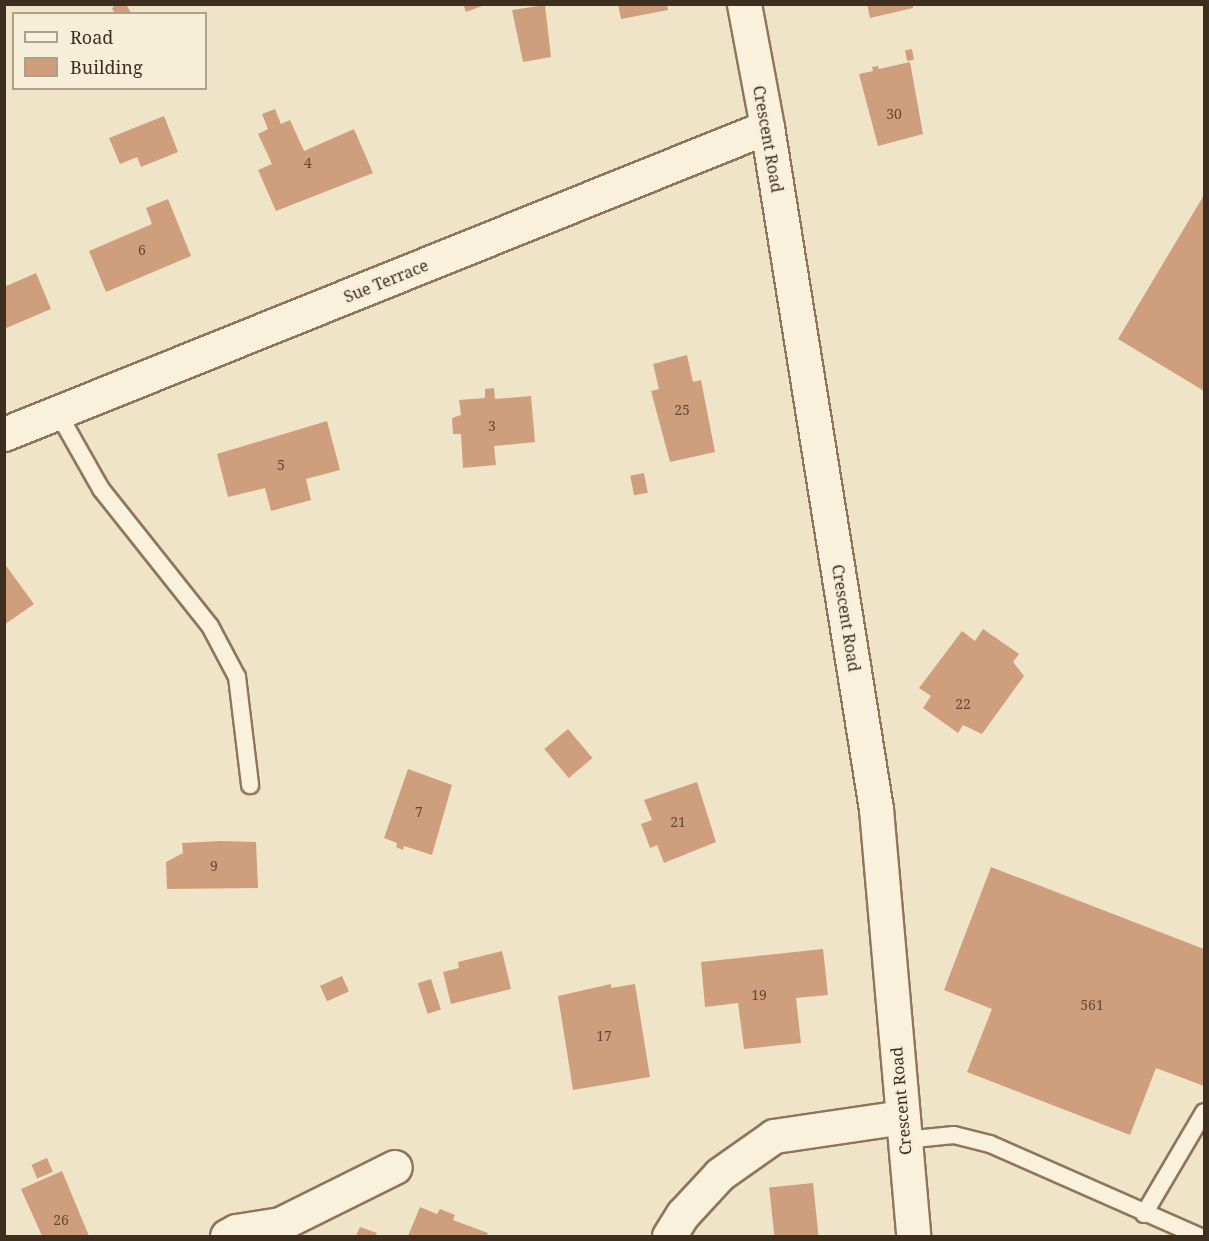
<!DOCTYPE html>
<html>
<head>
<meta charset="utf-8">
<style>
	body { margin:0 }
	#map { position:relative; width:1209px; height:1241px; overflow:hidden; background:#f0e4c8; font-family:"Noto Serif",serif }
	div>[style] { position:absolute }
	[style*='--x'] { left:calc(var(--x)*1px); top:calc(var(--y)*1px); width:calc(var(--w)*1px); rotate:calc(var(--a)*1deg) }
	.building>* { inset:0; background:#cf9f7d; transform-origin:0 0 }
	.roads { filter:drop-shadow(2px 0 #8d765c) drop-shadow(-2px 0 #8d765c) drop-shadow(0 2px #8d765c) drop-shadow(0 -2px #8d765c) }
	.service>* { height:16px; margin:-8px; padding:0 8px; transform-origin:8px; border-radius:8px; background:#faf1dc }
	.minor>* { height:33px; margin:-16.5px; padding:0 16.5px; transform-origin:16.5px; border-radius:16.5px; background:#faf1dc }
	span { translate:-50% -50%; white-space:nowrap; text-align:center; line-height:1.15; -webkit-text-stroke:4.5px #f7eed8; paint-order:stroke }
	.number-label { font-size:14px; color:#624a37 }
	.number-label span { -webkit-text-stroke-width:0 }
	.street-label { font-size:16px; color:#3d2e20 }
	.frame { position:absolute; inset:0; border:6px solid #3d2e20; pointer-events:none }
	.legend { position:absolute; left:12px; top:12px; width:195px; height:78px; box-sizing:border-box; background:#f7eed8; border:2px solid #ada18e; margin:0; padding:8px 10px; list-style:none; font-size:18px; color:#3d2e20 }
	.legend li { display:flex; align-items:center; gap:12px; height:30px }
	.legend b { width:30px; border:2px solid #ada18e }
</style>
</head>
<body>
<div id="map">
	<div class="building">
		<i style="clip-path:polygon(117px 4px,126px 4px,131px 13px,115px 14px,112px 8px)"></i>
		<i style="clip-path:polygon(463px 4px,485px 4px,485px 5px,466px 12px)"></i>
		<i style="clip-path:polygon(618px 4px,667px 4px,668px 10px,621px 19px)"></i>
		<i style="clip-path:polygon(867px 4px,913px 4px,913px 8px,870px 18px)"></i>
		<i style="clip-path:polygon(545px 5px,551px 57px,523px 62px,512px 10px)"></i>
		<i style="left:912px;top:49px;width:11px;height:7px;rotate:80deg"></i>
		<i style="clip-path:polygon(910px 62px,923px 134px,878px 146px,859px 74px,873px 71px,872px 67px,878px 66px,879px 69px)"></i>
		<i style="clip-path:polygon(275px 109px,281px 124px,290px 120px,304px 151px,354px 129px,373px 173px,276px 211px,258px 170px,272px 164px,258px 134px,268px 129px,262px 114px)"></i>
		<i style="clip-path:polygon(164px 116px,178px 152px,141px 167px,137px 157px,120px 164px,109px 138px)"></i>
		<i style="clip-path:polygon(1204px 195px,1204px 391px,1118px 339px)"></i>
		<i style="clip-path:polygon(168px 199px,191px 256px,106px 292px,89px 251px,152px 224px,146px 208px)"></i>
		<i style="clip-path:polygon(36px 273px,51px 309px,4px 329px,4px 287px)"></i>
		<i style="clip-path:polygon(687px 355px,693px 382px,701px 380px,715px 452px,670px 462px,651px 391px,659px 389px,653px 364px)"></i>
		<i style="clip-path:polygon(494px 388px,495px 399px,531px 396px,535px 442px,494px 446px,496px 465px,463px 468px,461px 434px,453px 434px,452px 418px,461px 415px,459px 400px,485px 398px,485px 389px)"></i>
		<i style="clip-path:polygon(327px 421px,340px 470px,306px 479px,311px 500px,271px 511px,265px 488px,228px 497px,217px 454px)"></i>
		<i style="left:644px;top:473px;width:20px;height:14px;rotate:79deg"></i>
		<i style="clip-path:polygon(4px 563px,34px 604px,4px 625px)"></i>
		<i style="clip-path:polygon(983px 629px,1019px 654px,1013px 662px,1024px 676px,982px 734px,963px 725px,958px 733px,923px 708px,931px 696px,919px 688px,962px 631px,975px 641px)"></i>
		<i style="left:568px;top:729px;width:38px;height:31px;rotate:50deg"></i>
		<i style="clip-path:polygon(408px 769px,452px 785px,432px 855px,404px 846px,403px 850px,396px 847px,397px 843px,384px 838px)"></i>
		<i style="clip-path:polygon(697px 782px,716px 842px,664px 863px,657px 845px,650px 848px,641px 824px,652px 820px,644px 800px)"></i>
		<i style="clip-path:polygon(221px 841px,256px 842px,258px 888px,167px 889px,166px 862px,183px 853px,182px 843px)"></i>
		<i style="clip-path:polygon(991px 867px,1204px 949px,1204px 1086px,1156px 1068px,1130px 1135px,967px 1072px,992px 1009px,944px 990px)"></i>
		<i style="clip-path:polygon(823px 949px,828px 995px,796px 998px,801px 1043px,744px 1049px,738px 1003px,705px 1007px,701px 962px)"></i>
		<i style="clip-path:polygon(502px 951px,511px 989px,451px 1004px,443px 972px,459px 968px,458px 962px)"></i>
		<i style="left:342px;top:976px;width:17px;height:24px;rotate:66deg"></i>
		<i style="left:431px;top:979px;width:32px;height:14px;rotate:72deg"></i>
		<i style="clip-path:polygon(611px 984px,611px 988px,635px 984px,650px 1077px,573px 1090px,558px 996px)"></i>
		<i style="left:47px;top:1158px;width:15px;height:17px;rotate:67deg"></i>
		<i style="clip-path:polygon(62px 1171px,89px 1236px,42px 1236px,21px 1189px)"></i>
		<i style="left:813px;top:1183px;width:53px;height:44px;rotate:84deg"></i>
		<i style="clip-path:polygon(420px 1207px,437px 1214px,440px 1209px,455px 1215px,453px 1220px,488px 1233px,487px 1236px,408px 1236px)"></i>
		<i style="clip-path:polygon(360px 1227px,377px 1233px,375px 1236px,356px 1236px)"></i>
	</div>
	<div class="roads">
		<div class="service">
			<i style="--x:58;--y:413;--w:87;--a:60.5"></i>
			<i style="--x:101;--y:489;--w:175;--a:51.5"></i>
			<i style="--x:210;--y:626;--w:58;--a:62.1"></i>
			<i style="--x:237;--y:677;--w:109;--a:83.1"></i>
			<i style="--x:904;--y:1140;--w:50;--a:-5.7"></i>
			<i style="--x:954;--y:1135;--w:37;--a:14"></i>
			<i style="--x:990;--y:1144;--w:228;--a:23.8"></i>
			<i style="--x:1144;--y:1214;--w:118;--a:-59.5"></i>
		</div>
		<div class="minor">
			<i style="--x:744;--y:4;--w:125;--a:79.4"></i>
			<i style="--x:767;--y:127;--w:691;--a:80.92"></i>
			<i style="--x:876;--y:809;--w:429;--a:85"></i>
			<i style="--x:4;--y:434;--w:822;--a:-21.92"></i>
			<i style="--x:227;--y:1236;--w:10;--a:-29"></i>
			<i style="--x:236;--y:1231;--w:45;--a:-9"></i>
			<i style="--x:280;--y:1224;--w:128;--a:-26.4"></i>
			<i style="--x:669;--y:1236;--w:26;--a:-58"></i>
			<i style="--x:683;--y:1214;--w:54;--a:-47.2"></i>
			<i style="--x:720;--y:1174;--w:66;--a:-35.1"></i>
			<i style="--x:774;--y:1136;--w:130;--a:-8.4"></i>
		</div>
	</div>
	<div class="number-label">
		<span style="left:894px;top:114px">30</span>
		<span style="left:308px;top:163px">4</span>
		<span style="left:142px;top:250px">6</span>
		<span style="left:682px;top:410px">25</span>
		<span style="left:492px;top:426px">3</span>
		<span style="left:281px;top:465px">5</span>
		<span style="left:963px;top:704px">22</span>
		<span style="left:419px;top:812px">7</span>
		<span style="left:678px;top:822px">21</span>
		<span style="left:214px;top:866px">9</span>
		<span style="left:759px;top:995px">19</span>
		<span style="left:1092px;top:1005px">561</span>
		<span style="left:604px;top:1036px">17</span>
		<span style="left:61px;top:1220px">26</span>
	</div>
	<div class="street-label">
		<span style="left:768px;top:139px;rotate:80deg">Crescent Road</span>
		<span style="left:386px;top:281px;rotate:-22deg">Sue Terrace</span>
		<span style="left:846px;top:618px;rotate:81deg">Crescent Road</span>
		<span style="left:901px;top:1101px;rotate:-95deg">Crescent Road</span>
	</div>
	<div class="frame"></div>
	<ul class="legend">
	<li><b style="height:8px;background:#faf1dc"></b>Road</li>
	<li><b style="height:16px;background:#cf9f7d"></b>Building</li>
	</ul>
</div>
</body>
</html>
